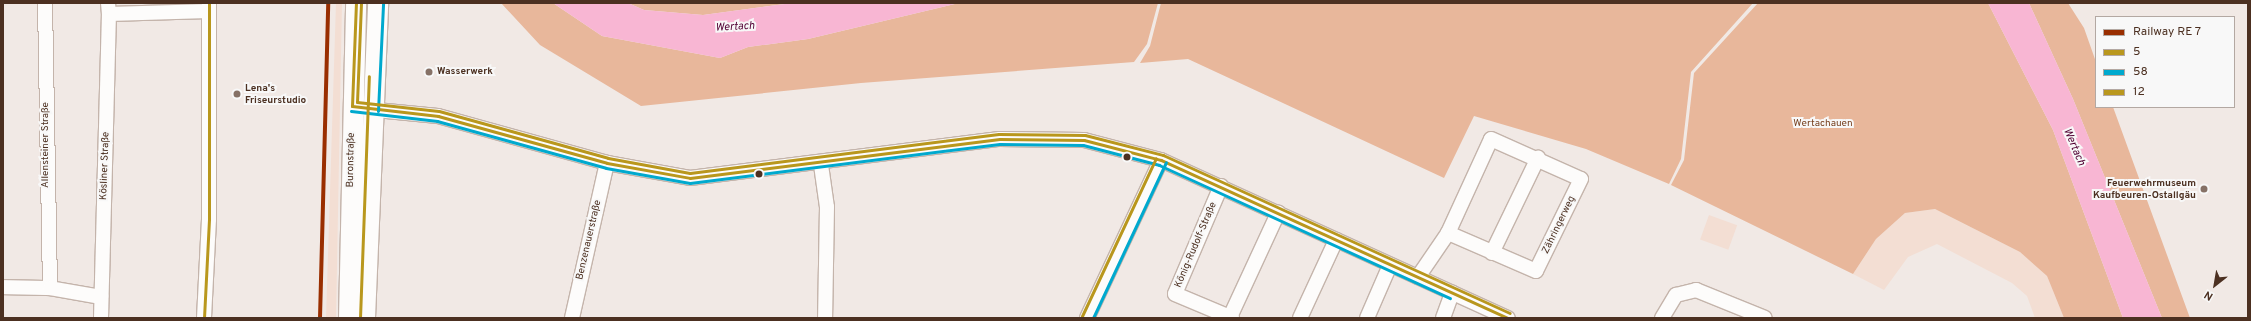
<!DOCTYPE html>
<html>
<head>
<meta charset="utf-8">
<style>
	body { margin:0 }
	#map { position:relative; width:2251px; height:321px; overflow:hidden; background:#f1e9e5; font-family:Overpass,sans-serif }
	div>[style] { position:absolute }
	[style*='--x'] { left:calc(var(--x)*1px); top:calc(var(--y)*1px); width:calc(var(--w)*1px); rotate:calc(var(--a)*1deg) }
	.green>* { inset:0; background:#f3ded3; transform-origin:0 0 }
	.forest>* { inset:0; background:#e8b79b }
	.water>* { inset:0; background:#f8b6d3 }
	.roads { filter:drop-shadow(1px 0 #c4b4ab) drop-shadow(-1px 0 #c4b4ab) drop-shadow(0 1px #c4b4ab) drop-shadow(0 -1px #c4b4ab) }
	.street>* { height:14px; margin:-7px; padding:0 7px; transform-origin:7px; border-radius:7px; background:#fdfcfb }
	.secondary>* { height:20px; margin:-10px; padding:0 10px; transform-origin:10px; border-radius:10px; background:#fdfcfb }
	.bus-1>* { height:3px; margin:-1.5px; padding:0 1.5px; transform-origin:1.5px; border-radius:1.5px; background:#b9971d }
	.bus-2>* { height:3px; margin:-1.5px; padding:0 1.5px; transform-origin:1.5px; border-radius:1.5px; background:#00a9ce }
	.bus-3>* { height:3px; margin:-1.5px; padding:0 1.5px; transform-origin:1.5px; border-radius:1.5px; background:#b9971d }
	.rail-1>* { height:4px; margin:-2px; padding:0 2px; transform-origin:2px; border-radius:2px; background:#992e00 }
	.dots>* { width:11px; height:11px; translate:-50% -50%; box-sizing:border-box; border:2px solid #f8f8f8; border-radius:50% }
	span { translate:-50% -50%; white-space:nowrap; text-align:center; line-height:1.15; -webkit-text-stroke:4px #f8f8f8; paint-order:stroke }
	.poi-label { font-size:10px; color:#4c3021; font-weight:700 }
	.left { translate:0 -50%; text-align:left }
	.right { translate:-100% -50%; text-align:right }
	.park-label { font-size:10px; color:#763f1d }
	.street-label { font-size:10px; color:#4c3021 }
	.water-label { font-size:11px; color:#510033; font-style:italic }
	.frame { position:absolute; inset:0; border:4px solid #4c3021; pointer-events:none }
	.legend { position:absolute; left:2095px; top:16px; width:140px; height:92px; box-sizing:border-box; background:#f8f8f8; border:1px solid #b3a8a2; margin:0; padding:5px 7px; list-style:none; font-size:12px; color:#4c3021 }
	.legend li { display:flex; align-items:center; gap:8px; height:20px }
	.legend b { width:20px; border:1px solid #b3a8a2 }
	.north { position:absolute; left:2195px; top:265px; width:40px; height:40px; -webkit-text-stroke:3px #f8f8f8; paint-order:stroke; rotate:211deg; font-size:11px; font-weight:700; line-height:16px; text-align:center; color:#4c3021 }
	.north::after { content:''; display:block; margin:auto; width:14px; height:18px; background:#4c3021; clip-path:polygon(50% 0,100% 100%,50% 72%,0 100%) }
</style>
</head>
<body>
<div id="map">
	<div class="green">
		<i style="clip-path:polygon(336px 3px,342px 3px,336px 318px,326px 318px)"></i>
		<i style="clip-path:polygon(345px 3px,351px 3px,344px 137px,342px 136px)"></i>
		<i style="clip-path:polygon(1935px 209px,2020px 252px,2047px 276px,2064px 318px,2035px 318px,2027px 296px,2012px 283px,1937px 244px,1908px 257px,1884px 290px,1853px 274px,1876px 239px,1905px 213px)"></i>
		<i style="left:1709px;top:215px;width:30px;height:26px;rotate:20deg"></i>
	</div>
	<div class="forest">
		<i style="clip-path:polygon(501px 3px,553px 3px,602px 36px,720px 58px,748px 47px,808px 39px,959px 3px,1158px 3px,1147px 44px,1134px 62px,861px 83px,641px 106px,540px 45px)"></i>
		<i style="clip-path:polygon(628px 3px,792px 3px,703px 15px,644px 10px)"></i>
		<i style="clip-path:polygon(1161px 3px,1753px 3px,1691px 72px,1681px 159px,1669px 184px,1586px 149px,1474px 116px,1444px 178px,1188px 59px,1140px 63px,1150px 46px)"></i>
		<i style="clip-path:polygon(1758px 3px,1988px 3px,2053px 130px,2123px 318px,2064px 318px,2047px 276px,2020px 252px,1935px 209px,1905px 213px,1876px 239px,1853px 274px,1671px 185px,1684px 160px,1694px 73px)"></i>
		<i style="clip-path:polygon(2029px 3px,2068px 3px,2084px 28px,2096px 62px,2096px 107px,2113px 107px,2190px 318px,2162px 318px,2073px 99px)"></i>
	</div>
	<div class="water">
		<i style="clip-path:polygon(553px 3px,628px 3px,644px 10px,703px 15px,792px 3px,959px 3px,808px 39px,748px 47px,720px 58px,602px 36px)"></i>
		<i style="clip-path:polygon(1988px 3px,2029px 3px,2073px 99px,2162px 318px,2123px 318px,2053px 130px)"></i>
	</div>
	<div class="roads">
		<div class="street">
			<i style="--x:108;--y:3;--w:11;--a:85"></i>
			<i style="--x:109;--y:14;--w:100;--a:-1.7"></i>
			<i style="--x:366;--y:109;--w:72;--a:5.6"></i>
			<i style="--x:438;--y:116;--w:175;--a:15.5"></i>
			<i style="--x:607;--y:163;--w:84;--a:10.2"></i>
			<i style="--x:690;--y:178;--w:312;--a:-7.2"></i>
			<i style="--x:1000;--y:139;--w:84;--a:0.7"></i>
			<i style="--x:1084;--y:140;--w:80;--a:14.6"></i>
			<i style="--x:1161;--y:160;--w:381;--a:24.5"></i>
			<i style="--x:821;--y:165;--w:42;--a:81.9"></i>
			<i style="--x:827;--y:207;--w:111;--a:91"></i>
			<i style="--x:1221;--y:186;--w:117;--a:113.1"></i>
			<i style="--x:1175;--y:294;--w:62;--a:22.8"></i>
			<i style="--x:1492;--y:253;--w:106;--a:-64.2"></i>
			<i style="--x:1418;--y:277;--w:53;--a:-55.7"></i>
			<i style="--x:1448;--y:233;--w:103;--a:-65.4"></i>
			<i style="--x:1491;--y:139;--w:98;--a:24"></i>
			<i style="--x:1581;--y:179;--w:102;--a:116.1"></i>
			<i style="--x:1536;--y:271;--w:96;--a:-156.6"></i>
			<i style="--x:3;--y:287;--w:47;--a:1.2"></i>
			<i style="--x:50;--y:288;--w:285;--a:-91"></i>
			<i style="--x:50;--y:288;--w:52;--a:10"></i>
			<i style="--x:1230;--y:317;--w:115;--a:-65.2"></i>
			<i style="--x:101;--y:318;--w:304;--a:-88.5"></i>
			<i style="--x:204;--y:318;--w:99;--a:-87.1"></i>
			<i style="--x:209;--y:219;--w:216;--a:-90"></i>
			<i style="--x:572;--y:318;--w:159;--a:-77.3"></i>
			<i style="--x:1087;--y:318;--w:174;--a:-64.9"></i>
			<i style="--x:1300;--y:318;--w:86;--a:-65.2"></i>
			<i style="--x:1367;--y:318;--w:58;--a:-66.5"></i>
			<i style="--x:1443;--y:318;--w:27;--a:-70"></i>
			<i style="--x:1662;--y:318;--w:27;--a:-59"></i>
			<i style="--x:1676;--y:295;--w:21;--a:-14"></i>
			<i style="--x:1696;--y:290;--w:74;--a:22.1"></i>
		</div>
		<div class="secondary">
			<i style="--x:349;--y:318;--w:315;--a:-88.7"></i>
			<i style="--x:365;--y:318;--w:315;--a:-87.6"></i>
		</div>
	</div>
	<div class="bus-1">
		<i style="--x:352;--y:106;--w:87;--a:6.6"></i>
		<i style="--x:438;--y:116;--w:175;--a:15.5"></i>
		<i style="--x:607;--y:163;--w:84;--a:10.2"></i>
		<i style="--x:690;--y:178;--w:312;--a:-7.2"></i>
		<i style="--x:1000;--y:139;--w:84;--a:0.7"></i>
		<i style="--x:1084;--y:140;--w:80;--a:14.6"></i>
		<i style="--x:1161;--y:160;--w:381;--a:24.5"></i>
		<i style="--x:352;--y:106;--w:103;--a:-87.8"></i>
		<i style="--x:204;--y:318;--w:99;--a:-87.1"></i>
		<i style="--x:209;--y:219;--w:216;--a:-90"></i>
	</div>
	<div class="bus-2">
		<i style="--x:351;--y:111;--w:87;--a:6.6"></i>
		<i style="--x:437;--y:121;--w:175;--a:15.5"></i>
		<i style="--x:606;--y:168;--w:85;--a:10.1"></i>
		<i style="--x:690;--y:183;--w:312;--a:-7.2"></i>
		<i style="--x:1000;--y:144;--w:83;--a:0.7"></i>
		<i style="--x:1083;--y:145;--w:79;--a:14.7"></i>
		<i style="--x:1159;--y:165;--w:320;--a:24.6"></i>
		<i style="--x:378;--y:111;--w:108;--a:-87.3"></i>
		<i style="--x:1093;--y:318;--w:172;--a:-64.9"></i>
	</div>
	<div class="bus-3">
		<i style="--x:361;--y:3;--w:99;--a:92.3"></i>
		<i style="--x:357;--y:102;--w:82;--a:6.3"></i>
		<i style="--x:439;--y:111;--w:175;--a:15.5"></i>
		<i style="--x:608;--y:158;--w:83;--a:10.4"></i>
		<i style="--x:690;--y:173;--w:311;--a:-7.2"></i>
		<i style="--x:999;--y:134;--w:86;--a:0.7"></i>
		<i style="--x:1085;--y:135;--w:81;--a:14.4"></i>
		<i style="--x:1163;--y:155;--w:381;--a:24.5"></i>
		<i style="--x:1082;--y:316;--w:174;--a:-64.9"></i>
		<i style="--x:360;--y:318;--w:242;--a:-87.9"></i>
	</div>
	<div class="rail-1">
		<i style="--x:320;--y:318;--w:315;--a:-88.5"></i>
	</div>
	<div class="dots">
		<i style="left:429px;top:72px;background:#867166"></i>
		<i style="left:237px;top:94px;background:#867166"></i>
		<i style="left:1127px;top:157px;background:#4c3021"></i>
		<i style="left:759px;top:174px;background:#4c3021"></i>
		<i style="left:2204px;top:189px;background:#867166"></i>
	</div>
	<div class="poi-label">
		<span class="left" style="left:437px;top:72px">Wasserwerk</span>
		<span class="left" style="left:245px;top:94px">Lena's<br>Friseurstudio</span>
		<span class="right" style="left:2196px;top:189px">Feuerwehrmuseum<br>Kaufbeuren-Ostallgäu</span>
	</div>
	<div class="park-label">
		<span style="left:1823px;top:124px">Wertachauen</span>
	</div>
	<div class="street-label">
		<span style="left:46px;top:145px;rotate:-90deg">Allensteiner Straße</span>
		<span style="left:351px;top:160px;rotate:-89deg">Buronstraße</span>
		<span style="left:105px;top:166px;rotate:-88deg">Kösliner Straße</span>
		<span style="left:1559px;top:225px;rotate:-64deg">Zähringerweg</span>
		<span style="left:589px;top:240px;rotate:-77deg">Benzenauerstraße</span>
		<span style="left:1196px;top:245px;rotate:-67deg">König-Rudolf-Straße</span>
	</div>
	<div class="water-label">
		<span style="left:735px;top:27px;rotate:-3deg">Wertach</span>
		<span style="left:2074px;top:147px;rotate:67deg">Wertach</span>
	</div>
	<div class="frame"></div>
	<ul class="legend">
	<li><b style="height:5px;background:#992e00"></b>Railway RE 7</li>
	<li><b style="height:5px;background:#b9971d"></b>5</li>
	<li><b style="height:5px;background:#00a9ce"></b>58</li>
	<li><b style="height:5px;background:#b9971d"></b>12</li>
	</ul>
	<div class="north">N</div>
</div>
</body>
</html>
